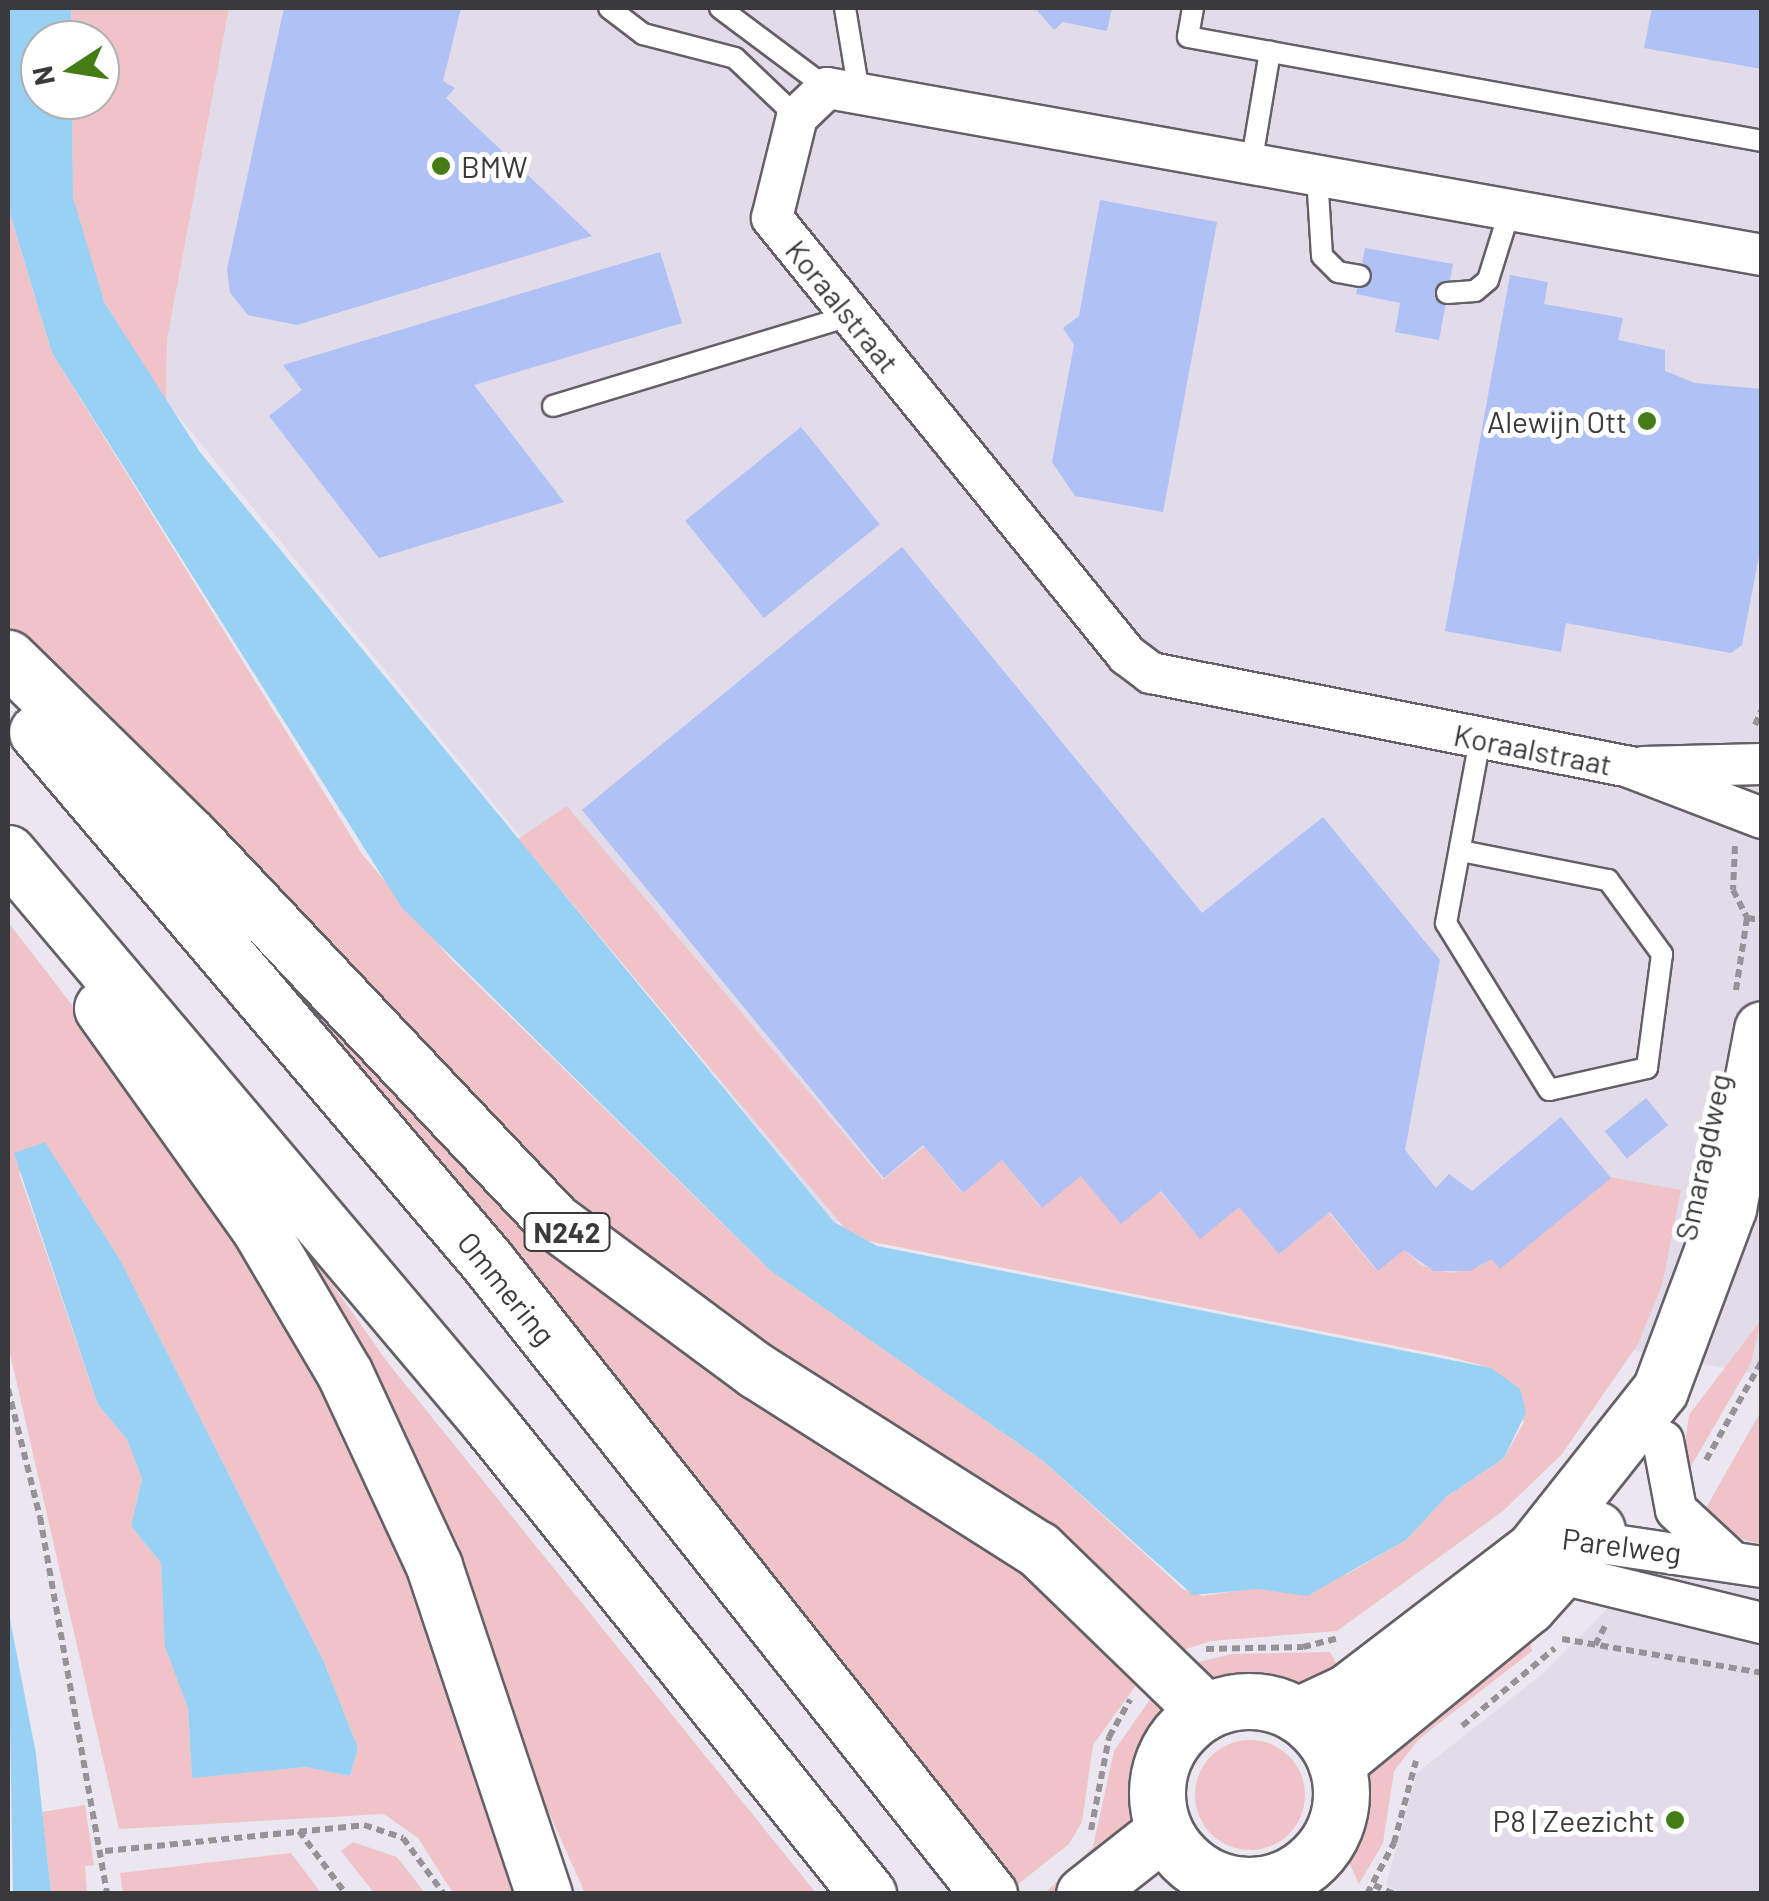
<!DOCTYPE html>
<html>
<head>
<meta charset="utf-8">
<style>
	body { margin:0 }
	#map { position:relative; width:1769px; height:1901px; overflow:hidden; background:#eae7f0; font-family:Barlow,sans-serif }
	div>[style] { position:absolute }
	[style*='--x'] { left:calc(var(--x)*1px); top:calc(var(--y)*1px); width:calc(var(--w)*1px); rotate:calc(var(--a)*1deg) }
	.built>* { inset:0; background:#e1dbea }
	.green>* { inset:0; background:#f0c3c8 }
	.round { border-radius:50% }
	.water>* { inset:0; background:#99d1f4 }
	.building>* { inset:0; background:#afc1f5; transform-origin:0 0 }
	.path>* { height:6px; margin-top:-3px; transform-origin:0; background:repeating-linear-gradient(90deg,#959399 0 8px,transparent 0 13px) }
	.roads { filter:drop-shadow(2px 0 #636067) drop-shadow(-2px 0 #636067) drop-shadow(0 2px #636067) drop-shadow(0 -2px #636067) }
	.lane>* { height:20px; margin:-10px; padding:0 10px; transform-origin:10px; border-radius:10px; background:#fff }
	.street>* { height:40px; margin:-20px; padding:0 20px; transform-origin:20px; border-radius:20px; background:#fff }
	.secondary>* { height:55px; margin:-27.5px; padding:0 27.5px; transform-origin:27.5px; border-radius:27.5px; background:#fff }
	.highway>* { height:55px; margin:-27.5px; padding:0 27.5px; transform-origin:27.5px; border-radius:27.5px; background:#fff }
	.highway>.ring { margin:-27.5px; padding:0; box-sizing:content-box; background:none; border:55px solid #fff; border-radius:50% }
	.dots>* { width:28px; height:28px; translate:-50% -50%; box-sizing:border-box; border:5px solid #fff; border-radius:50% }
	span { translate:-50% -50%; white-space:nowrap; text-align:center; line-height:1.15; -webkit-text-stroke:10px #fff; paint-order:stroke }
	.shield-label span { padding:2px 8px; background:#fff; border:2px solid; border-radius:8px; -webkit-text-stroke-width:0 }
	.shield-label { font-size:28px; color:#3a393c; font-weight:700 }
	.poi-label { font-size:30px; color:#3a393c }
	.left { translate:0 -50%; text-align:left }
	.right { translate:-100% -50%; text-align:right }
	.street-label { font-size:30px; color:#3a393c }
	.frame { position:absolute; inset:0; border:10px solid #3a393c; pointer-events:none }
	.north { position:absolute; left:20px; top:20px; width:100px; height:100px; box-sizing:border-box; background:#fff; border:2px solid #b0b0b1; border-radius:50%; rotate:258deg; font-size:28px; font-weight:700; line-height:40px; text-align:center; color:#3a393c }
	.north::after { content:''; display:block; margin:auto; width:35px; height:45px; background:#447d16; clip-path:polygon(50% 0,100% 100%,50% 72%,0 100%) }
</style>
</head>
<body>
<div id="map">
	<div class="built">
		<i style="clip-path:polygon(229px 8px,1761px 8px,1761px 1375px,943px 1218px,834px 1222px,166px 401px,167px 340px)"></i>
		<i style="clip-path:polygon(1761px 1412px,1761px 1893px,1404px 1894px,1386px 1885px,1417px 1773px,1540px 1676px,1702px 1515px)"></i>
	</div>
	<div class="green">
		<i style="clip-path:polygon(71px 8px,229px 8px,167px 340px,166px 401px,104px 302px,83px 244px,73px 197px,72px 100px,100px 100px,100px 40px,72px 40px)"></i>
		<i style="clip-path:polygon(8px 207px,52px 353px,362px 854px,450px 958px,771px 1271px,1042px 1460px,1183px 1589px,1202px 1596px,1346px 1575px,1406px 1540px,1446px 1497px,1504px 1458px,1524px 1422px,1491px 1368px,1451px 1357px,853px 1238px,518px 839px,567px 806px,883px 1180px,924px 1147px,962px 1193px,1002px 1160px,1040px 1207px,1081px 1175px,1159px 1191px,1199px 1237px,1238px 1205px,1279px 1254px,1329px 1213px,1376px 1270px,1403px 1249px,1422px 1266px,1451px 1273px,1481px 1266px,1609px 1177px,1681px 1190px,1662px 1285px,1638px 1344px,1562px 1454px,1503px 1511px,1337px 1631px,1211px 1641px,1180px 1651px,647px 1286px,8px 634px)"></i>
		<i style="clip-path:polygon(175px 859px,455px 1141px,938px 1498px,1144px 1674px,1093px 1745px,1082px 1822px,1069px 1844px,1012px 1889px)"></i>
		<i style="clip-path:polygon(evenodd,8px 922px,239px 1221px,401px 1542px,528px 1893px,453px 1893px,418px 1838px,384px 1814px,119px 1829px,8px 1345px,8px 922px,45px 1143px,119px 1258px,324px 1662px,358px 1748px,350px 1776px,306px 1767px,192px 1777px,188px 1708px,166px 1649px,161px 1563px,131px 1526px,142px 1479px,127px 1439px,98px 1405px,19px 1173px,45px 1143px)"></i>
		<i style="clip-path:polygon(274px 1202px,388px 1363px,816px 1893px,585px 1893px)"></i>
		<i style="clip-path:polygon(1761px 1320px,1751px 1363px,1679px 1487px,1689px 1415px)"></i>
		<i style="clip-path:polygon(1761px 1411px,1761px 1544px,1716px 1531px,1702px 1515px)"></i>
		<i style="clip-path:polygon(1528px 1635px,1532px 1651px,1419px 1739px,1394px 1771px,1383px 1843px,1359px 1884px,1346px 1856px,1367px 1762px)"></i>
		<i style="clip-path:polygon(1330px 1652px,1338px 1667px,1301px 1687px,1205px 1686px,1190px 1664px,1232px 1654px)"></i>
		<i style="clip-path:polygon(1158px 1688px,1175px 1710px,1138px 1761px,1129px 1830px,1064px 1893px,1045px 1893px,1093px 1847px,1114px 1751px)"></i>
		<i class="round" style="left:1195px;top:1740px;width:110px;height:110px"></i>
		<i style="clip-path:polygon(85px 1805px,94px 1865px,85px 1866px,87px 1893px,51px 1893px,42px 1812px)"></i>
		<i style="clip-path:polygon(353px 1842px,397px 1857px,425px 1893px,374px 1893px,341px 1851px)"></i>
		<i style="clip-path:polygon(291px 1853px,321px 1893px,123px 1893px,120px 1873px)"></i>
	</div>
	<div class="water">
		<i style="clip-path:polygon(8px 8px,71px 8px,72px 40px,40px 40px,40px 100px,72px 100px,73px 197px,104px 302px,199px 451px,834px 1222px,877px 1246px,1491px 1368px,1520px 1389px,1526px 1412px,1504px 1458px,1446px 1497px,1406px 1540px,1307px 1596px,1258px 1589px,1193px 1595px,1042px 1460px,771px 1271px,402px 908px,52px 353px,8px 207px)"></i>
		<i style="clip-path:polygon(45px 1142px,119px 1258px,324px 1662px,358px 1748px,350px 1776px,306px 1767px,192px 1778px,188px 1708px,165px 1647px,161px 1563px,131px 1526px,142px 1479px,127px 1439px,98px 1405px,14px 1153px)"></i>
		<i style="clip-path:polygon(8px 1609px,36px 1754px,51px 1893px,13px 1893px)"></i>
	</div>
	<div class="building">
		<i style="clip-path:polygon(284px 8px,461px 8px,443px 81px,455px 88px,446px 98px,592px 236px,297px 325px,248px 315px,230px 293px,227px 269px)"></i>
		<i style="clip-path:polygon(1035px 8px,1112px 8px,1107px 31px,1063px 22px,1054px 30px)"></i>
		<i style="clip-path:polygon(1652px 8px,1762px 8px,1762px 69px,1644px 48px)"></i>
		<i style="clip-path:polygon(1100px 200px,1217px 222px,1163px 512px,1075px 496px,1052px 462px,1074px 345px,1063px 328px,1079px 316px)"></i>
		<i style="clip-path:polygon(1365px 248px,1453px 264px,1439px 340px,1395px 332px,1400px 303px,1356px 294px)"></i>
		<i style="clip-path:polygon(660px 252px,682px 323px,474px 385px,564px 502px,379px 558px,269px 416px,302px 390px,283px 365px)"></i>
		<i style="clip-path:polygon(1510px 275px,1548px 282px,1544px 304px,1623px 318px,1618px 340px,1665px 350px,1665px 371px,1695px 383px,1762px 389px,1762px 540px,1742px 645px,1731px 653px,1566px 623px,1561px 652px,1445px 631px)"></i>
		<i style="left:801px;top:427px;width:125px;height:149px;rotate:51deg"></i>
		<i style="clip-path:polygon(902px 547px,1202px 913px,1323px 817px,1440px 960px,1405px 1150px,1436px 1188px,1449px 1174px,1472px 1191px,1561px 1117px,1611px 1178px,1500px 1269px,1492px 1259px,1470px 1271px,1434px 1271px,1404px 1250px,1378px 1271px,1330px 1212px,1279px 1254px,1239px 1207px,1200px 1239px,1161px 1191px,1121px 1224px,1081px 1176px,1042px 1208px,1002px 1160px,963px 1193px,923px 1145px,884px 1178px,582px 810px)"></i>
		<i style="left:1646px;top:1098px;width:35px;height:53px;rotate:51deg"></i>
	</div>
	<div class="path">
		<i style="--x:1755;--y:725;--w:17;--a:-66"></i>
		<i style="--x:1735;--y:846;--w:44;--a:92.6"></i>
		<i style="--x:1733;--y:890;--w:31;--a:63"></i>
		<i style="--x:1747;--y:918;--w:73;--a:98.7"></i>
		<i style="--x:1747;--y:918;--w:15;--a:8"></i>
		<i style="--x:8;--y:1389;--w:132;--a:76"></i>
		<i style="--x:40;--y:1517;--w:383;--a:79.9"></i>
		<i style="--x:1706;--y:1460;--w:114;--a:-60.5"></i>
		<i style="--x:1562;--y:1639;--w:203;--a:9.6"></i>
		<i style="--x:1595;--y:1645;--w:24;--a:-62"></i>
		<i style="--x:1206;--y:1649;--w:97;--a:-1.2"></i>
		<i style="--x:1303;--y:1647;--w:34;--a:-14"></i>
		<i style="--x:1462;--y:1726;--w:121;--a:-40"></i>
		<i style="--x:1091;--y:1830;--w:95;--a:-79"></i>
		<i style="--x:1109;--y:1737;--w:43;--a:-60.4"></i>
		<i style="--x:299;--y:1831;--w:79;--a:53.3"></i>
		<i style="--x:105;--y:1851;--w:260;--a:-5.7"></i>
		<i style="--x:364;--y:1825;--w:41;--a:18.4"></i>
		<i style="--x:403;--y:1838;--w:69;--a:53.8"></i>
		<i style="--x:1374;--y:1885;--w:22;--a:24"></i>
		<i style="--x:1367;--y:1894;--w:58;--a:-62.1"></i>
		<i style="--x:1394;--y:1843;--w:85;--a:-75"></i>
	</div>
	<div class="roads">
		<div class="lane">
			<i style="--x:609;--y:8;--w:43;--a:37.4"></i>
			<i style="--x:643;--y:34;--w:95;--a:14.6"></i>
			<i style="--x:735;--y:58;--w:86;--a:43.6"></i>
			<i style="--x:720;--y:8;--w:134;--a:36.8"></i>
			<i style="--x:845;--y:8;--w:86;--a:80.6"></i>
			<i style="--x:1193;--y:8;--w:29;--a:100"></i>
			<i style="--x:1188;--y:37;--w:583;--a:10.27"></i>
			<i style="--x:1251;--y:165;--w:115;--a:-80.5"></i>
			<i style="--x:1317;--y:176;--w:80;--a:86.4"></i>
			<i style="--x:1322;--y:256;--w:23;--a:45"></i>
			<i style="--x:1338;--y:272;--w:22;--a:10"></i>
			<i style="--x:1447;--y:293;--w:28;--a:-4"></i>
			<i style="--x:1475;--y:291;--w:17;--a:-40"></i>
			<i style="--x:1488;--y:280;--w:73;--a:-72.6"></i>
			<i style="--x:553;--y:406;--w:310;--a:-16.9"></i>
			<i style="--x:1461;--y:851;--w:150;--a:11.2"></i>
			<i style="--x:1608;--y:880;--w:92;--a:53.9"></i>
			<i style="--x:1662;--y:954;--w:115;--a:97.5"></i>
			<i style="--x:1647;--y:1068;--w:100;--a:167.3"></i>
			<i style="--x:1549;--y:1090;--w:196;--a:-121.7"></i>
			<i style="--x:1446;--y:923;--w:187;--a:-79.5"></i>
		</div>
		<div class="street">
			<i style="--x:1762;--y:255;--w:950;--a:-169.87"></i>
			<i style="--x:827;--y:88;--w:42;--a:136"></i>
			<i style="--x:797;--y:117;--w:104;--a:103.9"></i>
			<i style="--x:772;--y:218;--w:563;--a:50.91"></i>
			<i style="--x:1127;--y:655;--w:30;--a:37"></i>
			<i style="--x:1151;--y:673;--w:487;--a:11.1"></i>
			<i style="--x:1629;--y:767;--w:142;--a:21"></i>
			<i style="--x:1643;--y:767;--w:119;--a:-1.4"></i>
			<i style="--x:1663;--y:1441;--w:70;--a:79.3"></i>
			<i style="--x:1676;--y:1510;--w:75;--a:42.8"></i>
			<i style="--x:1762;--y:1567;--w:217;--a:-171.5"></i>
			<i style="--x:1547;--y:1535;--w:42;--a:69"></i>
			<i style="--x:1562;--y:1574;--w:206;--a:13.8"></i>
		</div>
		<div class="secondary">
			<i style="--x:1298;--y:1715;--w:54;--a:-25.1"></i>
			<i style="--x:1347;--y:1692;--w:234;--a:-37.4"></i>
			<i style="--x:1533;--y:1550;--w:204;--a:-51.6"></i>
			<i style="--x:1660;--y:1390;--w:194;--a:-69.5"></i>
			<i style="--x:1728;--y:1208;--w:182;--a:-79.2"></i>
			<i style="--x:1336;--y:1763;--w:248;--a:-39.3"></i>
			<i style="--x:1528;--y:1606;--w:103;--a:-48.1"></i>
		</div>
		<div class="highway">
			<i style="--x:8;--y:658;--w:256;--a:44.4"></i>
			<i style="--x:191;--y:837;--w:528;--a:46.61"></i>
			<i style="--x:554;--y:1221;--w:252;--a:36.5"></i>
			<i style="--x:757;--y:1371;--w:333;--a:32.4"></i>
			<i style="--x:1038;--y:1549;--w:233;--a:44.1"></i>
			<i style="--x:37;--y:732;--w:695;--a:49.61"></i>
			<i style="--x:487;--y:1261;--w:808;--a:51.58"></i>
			<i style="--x:8;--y:853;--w:744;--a:49.8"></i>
			<i style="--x:488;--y:1421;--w:607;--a:51.22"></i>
			<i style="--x:102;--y:1008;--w:270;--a:54.5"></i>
			<i style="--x:259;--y:1228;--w:169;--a:59.5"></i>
			<i style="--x:345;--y:1374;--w:212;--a:65.1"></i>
			<i style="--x:434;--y:1566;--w:346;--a:71.5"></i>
			<i class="ring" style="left:1157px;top:1701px;width:129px;height:129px"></i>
			<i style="--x:1084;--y:1894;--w:102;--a:-38.2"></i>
		</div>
	</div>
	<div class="dots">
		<i style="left:441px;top:166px;background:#447d16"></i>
		<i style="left:1647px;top:421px;background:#447d16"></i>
		<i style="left:1675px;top:1820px;background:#447d16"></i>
	</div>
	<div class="shield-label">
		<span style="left:567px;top:1232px">N242</span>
	</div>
	<div class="poi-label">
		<span class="left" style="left:461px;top:166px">BMW</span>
		<span class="right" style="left:1627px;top:421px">Alewijn Ott</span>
		<span class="right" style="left:1655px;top:1820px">P8 | Zeezicht</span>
	</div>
	<div class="street-label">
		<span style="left:843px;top:306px;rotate:51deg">Koraalstraat</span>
		<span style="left:1533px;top:749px;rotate:11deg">Koraalstraat</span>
		<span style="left:1702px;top:1157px;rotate:-78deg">Smaragdweg</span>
		<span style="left:507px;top:1288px;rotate:51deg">Ommering</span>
		<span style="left:1622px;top:1545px;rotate:7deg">Parelweg</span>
	</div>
	<div class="frame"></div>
	<div class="north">N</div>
</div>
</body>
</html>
